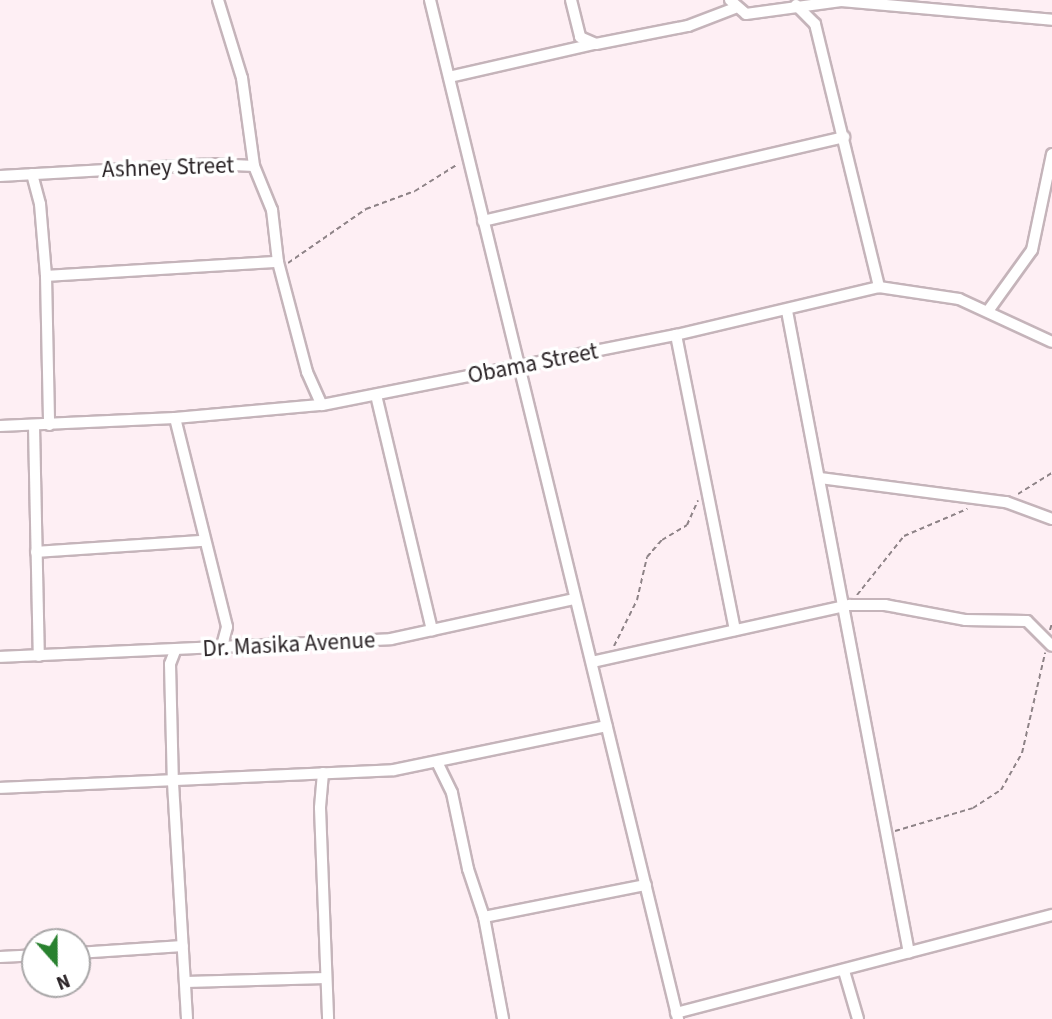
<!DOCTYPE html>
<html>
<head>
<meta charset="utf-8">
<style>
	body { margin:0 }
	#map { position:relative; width:1052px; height:1019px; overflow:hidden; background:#feeff4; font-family:"Source Sans 3",sans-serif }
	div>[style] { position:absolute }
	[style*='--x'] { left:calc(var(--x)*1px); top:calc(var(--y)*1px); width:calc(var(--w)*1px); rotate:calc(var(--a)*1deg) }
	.path>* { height:2px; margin-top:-1px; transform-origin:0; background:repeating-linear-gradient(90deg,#8e8387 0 5px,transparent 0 8.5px) }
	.roads { filter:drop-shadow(2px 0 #c5b4ba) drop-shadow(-2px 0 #c5b4ba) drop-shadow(0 2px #c5b4ba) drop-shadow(0 -2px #c5b4ba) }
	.minor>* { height:10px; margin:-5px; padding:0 5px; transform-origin:5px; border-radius:5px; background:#fff }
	span { translate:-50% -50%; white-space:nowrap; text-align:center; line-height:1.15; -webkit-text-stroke:7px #fff; paint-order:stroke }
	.street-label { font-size:23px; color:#292225 }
	.north { position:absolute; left:21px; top:928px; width:70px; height:70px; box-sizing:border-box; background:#fff; border:2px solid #a9a7a8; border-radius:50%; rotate:159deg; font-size:19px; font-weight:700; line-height:28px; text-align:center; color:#292225 }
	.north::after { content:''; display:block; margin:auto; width:24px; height:32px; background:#29812f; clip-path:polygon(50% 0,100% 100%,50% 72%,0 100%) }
</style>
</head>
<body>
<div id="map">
	<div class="path">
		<i style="--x:288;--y:263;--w:95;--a:-34.7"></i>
		<i style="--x:366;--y:209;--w:52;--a:-20.2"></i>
		<i style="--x:415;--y:191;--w:51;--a:-32.1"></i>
		<i style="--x:1018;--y:494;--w:40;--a:-32"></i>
		<i style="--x:857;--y:595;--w:75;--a:-51.5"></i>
		<i style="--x:904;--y:536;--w:69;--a:-23.2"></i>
		<i style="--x:1050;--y:630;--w:7;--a:-74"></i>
		<i style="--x:614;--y:646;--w:51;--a:-63.4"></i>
		<i style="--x:637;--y:600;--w:44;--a:-76.9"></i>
		<i style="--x:647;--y:557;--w:23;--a:-49"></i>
		<i style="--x:662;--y:540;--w:29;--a:-31"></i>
		<i style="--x:687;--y:525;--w:27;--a:-66"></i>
		<i style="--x:895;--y:831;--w:81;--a:-16.4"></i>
		<i style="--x:973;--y:808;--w:33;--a:-33"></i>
		<i style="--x:1001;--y:790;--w:43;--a:-60.4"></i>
		<i style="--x:1022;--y:753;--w:103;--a:-77"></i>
	</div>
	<div class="roads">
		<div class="minor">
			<i style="--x:218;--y:0;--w:82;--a:72.9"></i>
			<i style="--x:242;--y:78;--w:89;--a:82.2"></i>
			<i style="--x:430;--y:0;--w:1049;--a:76.32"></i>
			<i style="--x:571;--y:0;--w:38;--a:76"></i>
			<i style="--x:580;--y:37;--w:17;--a:24"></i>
			<i style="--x:596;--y:44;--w:94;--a:-11.1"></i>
			<i style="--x:688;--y:26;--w:50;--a:-21"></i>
			<i style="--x:730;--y:0;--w:21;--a:41"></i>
			<i style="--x:746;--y:14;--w:96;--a:-7.8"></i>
			<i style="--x:841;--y:1;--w:212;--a:5.1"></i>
			<i style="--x:796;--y:5;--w:27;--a:45"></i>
			<i style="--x:815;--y:24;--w:271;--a:76.3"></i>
			<i style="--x:449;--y:77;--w:149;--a:-12.8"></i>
			<i style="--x:32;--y:174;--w:31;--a:75"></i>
			<i style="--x:40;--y:204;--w:72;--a:85.2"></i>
			<i style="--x:46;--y:276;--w:149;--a:88.8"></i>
			<i style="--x:0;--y:176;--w:213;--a:-3.2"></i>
			<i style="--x:213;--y:164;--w:41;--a:2.8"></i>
			<i style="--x:254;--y:166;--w:48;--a:67.8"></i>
			<i style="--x:272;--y:210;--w:52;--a:83.4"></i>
			<i style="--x:278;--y:262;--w:114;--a:75.2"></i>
			<i style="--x:307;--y:372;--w:36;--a:66"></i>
			<i style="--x:483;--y:221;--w:371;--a:-13.1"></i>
			<i style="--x:46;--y:276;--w:232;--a:-3.5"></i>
			<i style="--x:787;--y:311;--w:653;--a:79.24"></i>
			<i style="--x:988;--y:311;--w:75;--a:-54.2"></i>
			<i style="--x:1032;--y:250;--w:98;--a:-78.2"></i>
			<i style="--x:676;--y:335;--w:301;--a:78.7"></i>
			<i style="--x:376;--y:395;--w:242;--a:76.6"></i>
			<i style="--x:175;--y:418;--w:215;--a:76"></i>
			<i style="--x:227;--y:627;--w:23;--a:105"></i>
			<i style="--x:0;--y:426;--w:175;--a:-2.6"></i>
			<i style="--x:175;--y:418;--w:148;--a:-5.1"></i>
			<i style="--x:322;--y:405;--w:361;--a:-11.2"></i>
			<i style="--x:676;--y:335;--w:209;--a:-13.3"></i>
			<i style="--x:879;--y:287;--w:81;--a:8.5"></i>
			<i style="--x:959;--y:299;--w:102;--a:24.8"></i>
			<i style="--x:34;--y:426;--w:230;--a:88.8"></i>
			<i style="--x:820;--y:478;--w:188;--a:7.4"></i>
			<i style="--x:1006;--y:502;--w:49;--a:20.3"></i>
			<i style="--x:36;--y:552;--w:167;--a:-3.8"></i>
			<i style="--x:175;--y:651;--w:14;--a:111"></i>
			<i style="--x:170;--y:664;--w:119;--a:88.6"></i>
			<i style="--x:173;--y:783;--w:236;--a:86.6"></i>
			<i style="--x:0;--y:657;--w:391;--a:-2.6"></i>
			<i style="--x:391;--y:639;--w:188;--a:-12.3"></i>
			<i style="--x:592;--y:662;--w:264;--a:-12.5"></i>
			<i style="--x:850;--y:605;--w:35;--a:0"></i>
			<i style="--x:885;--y:605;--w:81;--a:10.6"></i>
			<i style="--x:965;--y:620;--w:62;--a:0.9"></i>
			<i style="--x:1027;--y:621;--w:35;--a:45"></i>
			<i style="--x:437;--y:762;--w:34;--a:64"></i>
			<i style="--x:452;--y:793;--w:78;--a:78.1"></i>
			<i style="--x:468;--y:869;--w:51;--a:71.6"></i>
			<i style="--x:484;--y:917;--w:104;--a:79.4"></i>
			<i style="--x:323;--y:773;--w:35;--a:95"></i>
			<i style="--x:320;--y:808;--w:211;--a:87.8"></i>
			<i style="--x:0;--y:788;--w:394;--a:-2.6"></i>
			<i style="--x:394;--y:770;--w:217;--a:-11.7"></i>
			<i style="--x:484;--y:917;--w:165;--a:-11.2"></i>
			<i style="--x:77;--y:953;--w:106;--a:-3.8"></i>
			<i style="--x:0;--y:957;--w:35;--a:-3"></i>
			<i style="--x:844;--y:971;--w:50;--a:73.7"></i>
			<i style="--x:186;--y:982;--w:140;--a:-1.6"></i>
			<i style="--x:676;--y:1013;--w:389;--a:-14.6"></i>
		</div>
	</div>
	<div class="street-label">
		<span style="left:168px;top:168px;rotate:-2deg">Ashney Street</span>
		<span style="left:533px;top:364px;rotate:-11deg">Obama Street</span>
		<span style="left:289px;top:645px;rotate:-3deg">Dr. Masika Avenue</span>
	</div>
	<div class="north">N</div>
</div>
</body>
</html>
